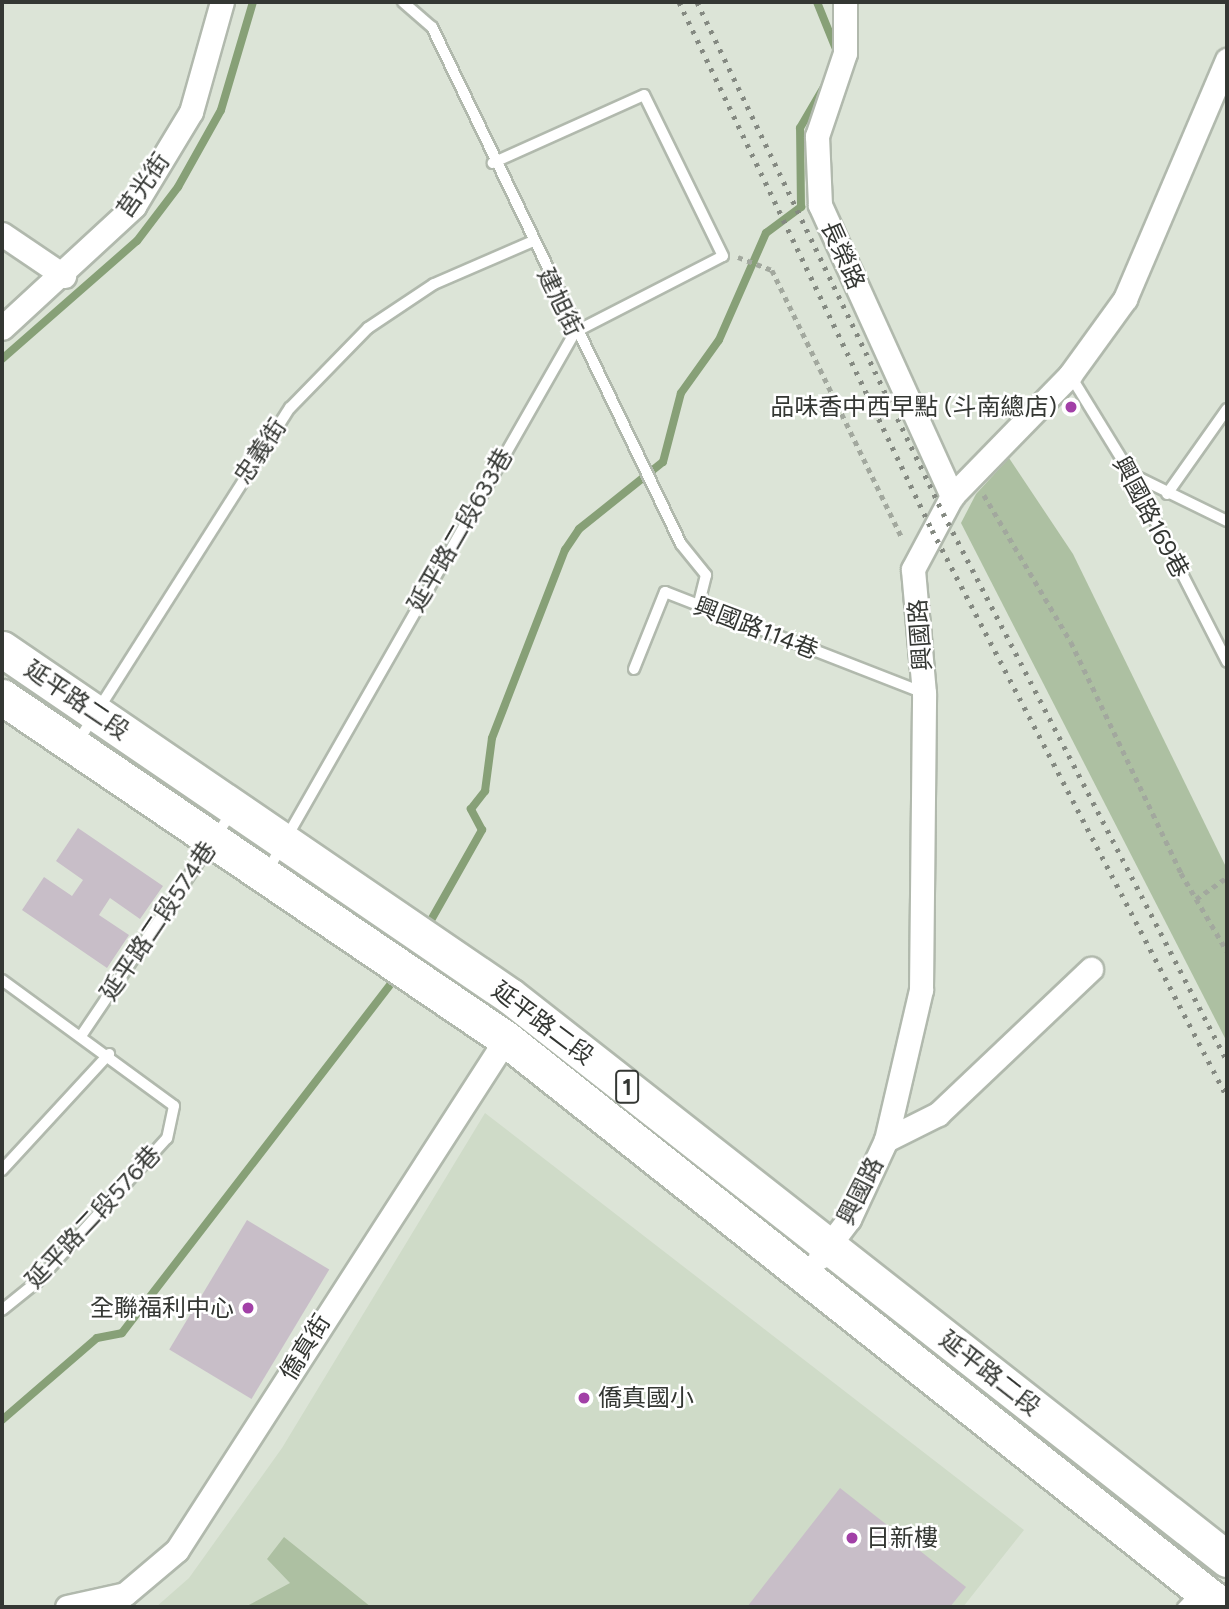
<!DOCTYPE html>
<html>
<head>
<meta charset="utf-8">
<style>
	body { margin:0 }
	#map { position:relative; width:1229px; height:1609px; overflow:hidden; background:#dce4d7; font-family:Figtree,"Noto Sans TC",sans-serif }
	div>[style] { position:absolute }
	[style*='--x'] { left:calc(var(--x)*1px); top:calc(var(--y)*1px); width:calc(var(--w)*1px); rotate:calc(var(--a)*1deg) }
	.built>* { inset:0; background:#cfdbc8 }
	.green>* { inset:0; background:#adc0a2 }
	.stream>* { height:8px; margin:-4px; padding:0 4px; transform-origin:4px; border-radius:4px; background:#87a077 }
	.building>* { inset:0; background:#c8bec8; transform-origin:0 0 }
	.path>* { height:4.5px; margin-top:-2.25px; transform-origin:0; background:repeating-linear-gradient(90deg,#a2a89e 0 5px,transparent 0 10px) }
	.roads { filter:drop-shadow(2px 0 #b1b9ad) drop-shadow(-2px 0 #b1b9ad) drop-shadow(0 2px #b1b9ad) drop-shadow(0 -2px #b1b9ad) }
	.service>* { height:10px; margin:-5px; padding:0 5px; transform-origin:5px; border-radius:5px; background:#fff }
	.minor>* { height:23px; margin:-11.5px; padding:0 11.5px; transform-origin:11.5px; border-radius:11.5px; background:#fff }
	.primary>* { height:35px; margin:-17.5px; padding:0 17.5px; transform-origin:17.5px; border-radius:17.5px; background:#fff }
	.rail>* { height:5px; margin-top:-2.5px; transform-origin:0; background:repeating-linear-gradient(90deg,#848981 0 3.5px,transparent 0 10.5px) }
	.dots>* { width:19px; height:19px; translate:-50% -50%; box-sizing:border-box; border:4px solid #fff; border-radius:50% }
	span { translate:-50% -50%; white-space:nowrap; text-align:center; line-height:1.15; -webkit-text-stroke:5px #fff; paint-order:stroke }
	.shield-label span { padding:2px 5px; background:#fff; border:2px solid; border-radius:5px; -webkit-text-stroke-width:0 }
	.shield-label { font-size:23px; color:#343733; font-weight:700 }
	.street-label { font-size:24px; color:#343733 }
	.poi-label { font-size:24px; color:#343733 }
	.right { translate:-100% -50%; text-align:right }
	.left { translate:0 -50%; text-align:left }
	.frame { position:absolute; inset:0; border:4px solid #343733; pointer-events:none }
</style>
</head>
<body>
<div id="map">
	<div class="built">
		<i style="clip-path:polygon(485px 1113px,1024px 1530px,963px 1607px,156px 1607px,189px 1578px,282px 1448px)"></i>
	</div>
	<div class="green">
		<i style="clip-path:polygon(1009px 458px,1073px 554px,1227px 869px,1227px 1042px,961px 523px,976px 494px)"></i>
		<i style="clip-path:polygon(284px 1537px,371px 1607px,245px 1607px,290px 1583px,267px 1559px)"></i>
	</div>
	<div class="stream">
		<i style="--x:817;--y:2;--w:51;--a:68"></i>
		<i style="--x:2;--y:359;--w:179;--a:-41.2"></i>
		<i style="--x:137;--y:241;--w:68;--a:-52.8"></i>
		<i style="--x:178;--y:187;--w:88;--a:-60.8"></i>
		<i style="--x:221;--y:110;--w:113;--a:-73.5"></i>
		<i style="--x:426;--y:929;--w:114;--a:-60.5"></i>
		<i style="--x:482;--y:830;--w:24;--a:-118"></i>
		<i style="--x:471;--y:809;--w:23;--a:-52"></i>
		<i style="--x:485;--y:791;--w:53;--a:-82.5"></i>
		<i style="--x:492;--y:738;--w:202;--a:-68.8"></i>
		<i style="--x:565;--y:550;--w:25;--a:-56"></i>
		<i style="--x:579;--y:529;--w:107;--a:-38.6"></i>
		<i style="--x:663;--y:462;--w:71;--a:-75.4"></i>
		<i style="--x:681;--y:393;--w:65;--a:-54.4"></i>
		<i style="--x:719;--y:340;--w:117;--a:-66.3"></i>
		<i style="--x:766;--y:233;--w:44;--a:-36.6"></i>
		<i style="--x:801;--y:207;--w:79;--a:-90.7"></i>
		<i style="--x:800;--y:128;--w:48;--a:-59.7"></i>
		<i style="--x:2;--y:1420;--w:125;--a:-40.8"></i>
		<i style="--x:97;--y:1338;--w:25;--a:-11"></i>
		<i style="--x:122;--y:1333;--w:451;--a:-52.4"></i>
	</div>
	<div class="building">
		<i style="clip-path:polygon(78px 828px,163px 886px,140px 919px,110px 898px,99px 915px,129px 935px,107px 968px,22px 910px,44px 877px,72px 896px,83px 880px,56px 861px)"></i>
		<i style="left:247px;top:1220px;width:96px;height:151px;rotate:31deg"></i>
		<i style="clip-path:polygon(840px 1488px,966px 1587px,950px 1607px,747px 1607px)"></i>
	</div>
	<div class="path">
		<i style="--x:738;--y:257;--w:36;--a:21"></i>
		<i style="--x:772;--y:270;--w:298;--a:64.1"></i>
		<i style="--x:984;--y:495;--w:171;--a:59.4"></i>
		<i style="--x:1071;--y:642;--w:256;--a:64.5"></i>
		<i style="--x:1181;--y:873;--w:91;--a:59.5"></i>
		<i style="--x:1196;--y:899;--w:38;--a:-35"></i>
	</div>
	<div class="roads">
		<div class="service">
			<i style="--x:403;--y:2;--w:38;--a:41"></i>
			<i style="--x:432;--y:27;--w:574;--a:64.28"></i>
			<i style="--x:681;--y:544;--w:40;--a:51"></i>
			<i style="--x:706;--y:575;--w:32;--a:104"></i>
			<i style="--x:1070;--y:375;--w:116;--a:58.4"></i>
			<i style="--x:1131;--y:474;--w:211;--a:62.9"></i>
			<i style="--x:1131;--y:474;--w:107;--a:26.1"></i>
			<i style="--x:1167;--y:494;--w:104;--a:-54.8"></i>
			<i style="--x:634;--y:669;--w:83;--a:-68.1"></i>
			<i style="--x:665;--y:592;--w:278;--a:21.3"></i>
			<i style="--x:77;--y:743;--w:397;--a:-57.6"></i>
			<i style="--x:290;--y:408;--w:112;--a:-45.7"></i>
			<i style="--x:368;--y:328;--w:79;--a:-33.7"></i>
			<i style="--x:434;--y:284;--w:106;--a:-23.4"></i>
			<i style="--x:268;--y:870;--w:619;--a:-60.29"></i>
			<i style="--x:575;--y:332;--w:166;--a:-27.2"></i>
			<i style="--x:723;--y:256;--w:179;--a:-116.1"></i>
			<i style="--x:644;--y:95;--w:166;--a:155.8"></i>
			<i style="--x:2;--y:980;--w:213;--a:36.2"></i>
			<i style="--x:174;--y:1106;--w:33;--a:102"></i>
			<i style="--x:167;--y:1138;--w:193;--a:132.1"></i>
			<i style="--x:38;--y:1281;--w:46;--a:141.1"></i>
			<i style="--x:81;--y:1036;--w:270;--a:-56"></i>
			<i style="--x:2;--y:1170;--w:158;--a:-47.3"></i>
			<i style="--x:1183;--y:1607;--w:19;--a:-47"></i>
		</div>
		<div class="minor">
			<i style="--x:845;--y:2;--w:51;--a:90"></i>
			<i style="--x:845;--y:53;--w:88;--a:108.6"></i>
			<i style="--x:817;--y:136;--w:69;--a:87.5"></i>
			<i style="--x:820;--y:205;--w:320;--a:65.6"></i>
			<i style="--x:2;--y:234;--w:75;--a:34.1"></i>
			<i style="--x:2;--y:328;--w:180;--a:-42.7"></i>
			<i style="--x:134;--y:206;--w:110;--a:-58.8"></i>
			<i style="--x:191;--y:112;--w:114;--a:-74.3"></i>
			<i style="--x:886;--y:1140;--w:58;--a:-26.6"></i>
			<i style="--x:938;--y:1114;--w:211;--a:-43.5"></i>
			<i style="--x:820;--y:1257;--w:48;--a:-52.7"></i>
			<i style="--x:849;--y:1219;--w:87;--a:-64.9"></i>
			<i style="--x:886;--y:1140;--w:154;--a:-76.9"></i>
			<i style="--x:921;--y:990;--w:297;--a:-89.4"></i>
			<i style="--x:924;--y:693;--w:124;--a:-95.1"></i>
			<i style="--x:913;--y:569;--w:83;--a:-61.9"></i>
			<i style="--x:952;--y:496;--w:169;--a:-45.7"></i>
			<i style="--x:1070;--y:375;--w:94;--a:-54.1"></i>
			<i style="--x:1125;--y:299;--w:260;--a:-66.9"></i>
			<i style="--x:67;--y:1607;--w:59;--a:-12.6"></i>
			<i style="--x:125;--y:1594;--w:68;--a:-40.2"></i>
			<i style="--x:177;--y:1550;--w:608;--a:-57.23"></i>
		</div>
		<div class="primary">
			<i style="--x:2;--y:649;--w:615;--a:34.34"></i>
			<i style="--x:510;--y:996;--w:912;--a:38.14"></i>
			<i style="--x:2;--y:697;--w:609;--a:34.16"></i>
			<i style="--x:506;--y:1039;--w:915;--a:38.39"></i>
		</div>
	</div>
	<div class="rail">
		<i style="--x:679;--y:2;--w:585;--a:64.4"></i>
		<i style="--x:932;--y:530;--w:639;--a:62.51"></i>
		<i style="--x:697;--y:2;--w:567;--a:64.29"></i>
		<i style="--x:943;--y:513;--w:617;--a:62.6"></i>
	</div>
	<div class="dots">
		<i style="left:1071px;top:407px;background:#a240a7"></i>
		<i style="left:248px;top:1308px;background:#a240a7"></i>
		<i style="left:584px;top:1398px;background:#a240a7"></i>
		<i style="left:852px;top:1538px;background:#a240a7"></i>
	</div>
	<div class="shield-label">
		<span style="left:627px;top:1087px">1</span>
	</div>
	<div class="street-label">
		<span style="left:143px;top:185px;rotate:-55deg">莒光街</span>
		<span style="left:843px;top:255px;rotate:66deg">長榮路</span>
		<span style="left:560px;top:302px;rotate:64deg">建旭街</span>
		<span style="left:260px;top:451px;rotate:-56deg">忠義街</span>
		<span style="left:1151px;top:517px;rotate:62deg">興國路169巷</span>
		<span style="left:460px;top:530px;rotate:-60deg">延平路二段633巷</span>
		<span style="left:756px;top:628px;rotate:21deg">興國路114巷</span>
		<span style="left:920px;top:635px;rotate:-94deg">興國路</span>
		<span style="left:77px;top:700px;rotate:34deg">延平路二段</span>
		<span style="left:158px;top:921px;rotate:-56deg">延平路二段574巷</span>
		<span style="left:543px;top:1023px;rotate:37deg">延平路二段</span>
		<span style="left:860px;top:1191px;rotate:-63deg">興國路</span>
		<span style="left:93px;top:1217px;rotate:-47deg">延平路二段576巷</span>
		<span style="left:305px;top:1347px;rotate:-58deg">僑真街</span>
		<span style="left:990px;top:1373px;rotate:38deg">延平路二段</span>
	</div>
	<div class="poi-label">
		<span class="right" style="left:1057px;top:407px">品味香中西早點 (斗南總店)</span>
		<span class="right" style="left:234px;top:1308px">全聯福利中心</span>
		<span class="left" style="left:598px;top:1398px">僑真國小</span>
		<span class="left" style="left:866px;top:1538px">日新樓</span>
	</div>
	<div class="frame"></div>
</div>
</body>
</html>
